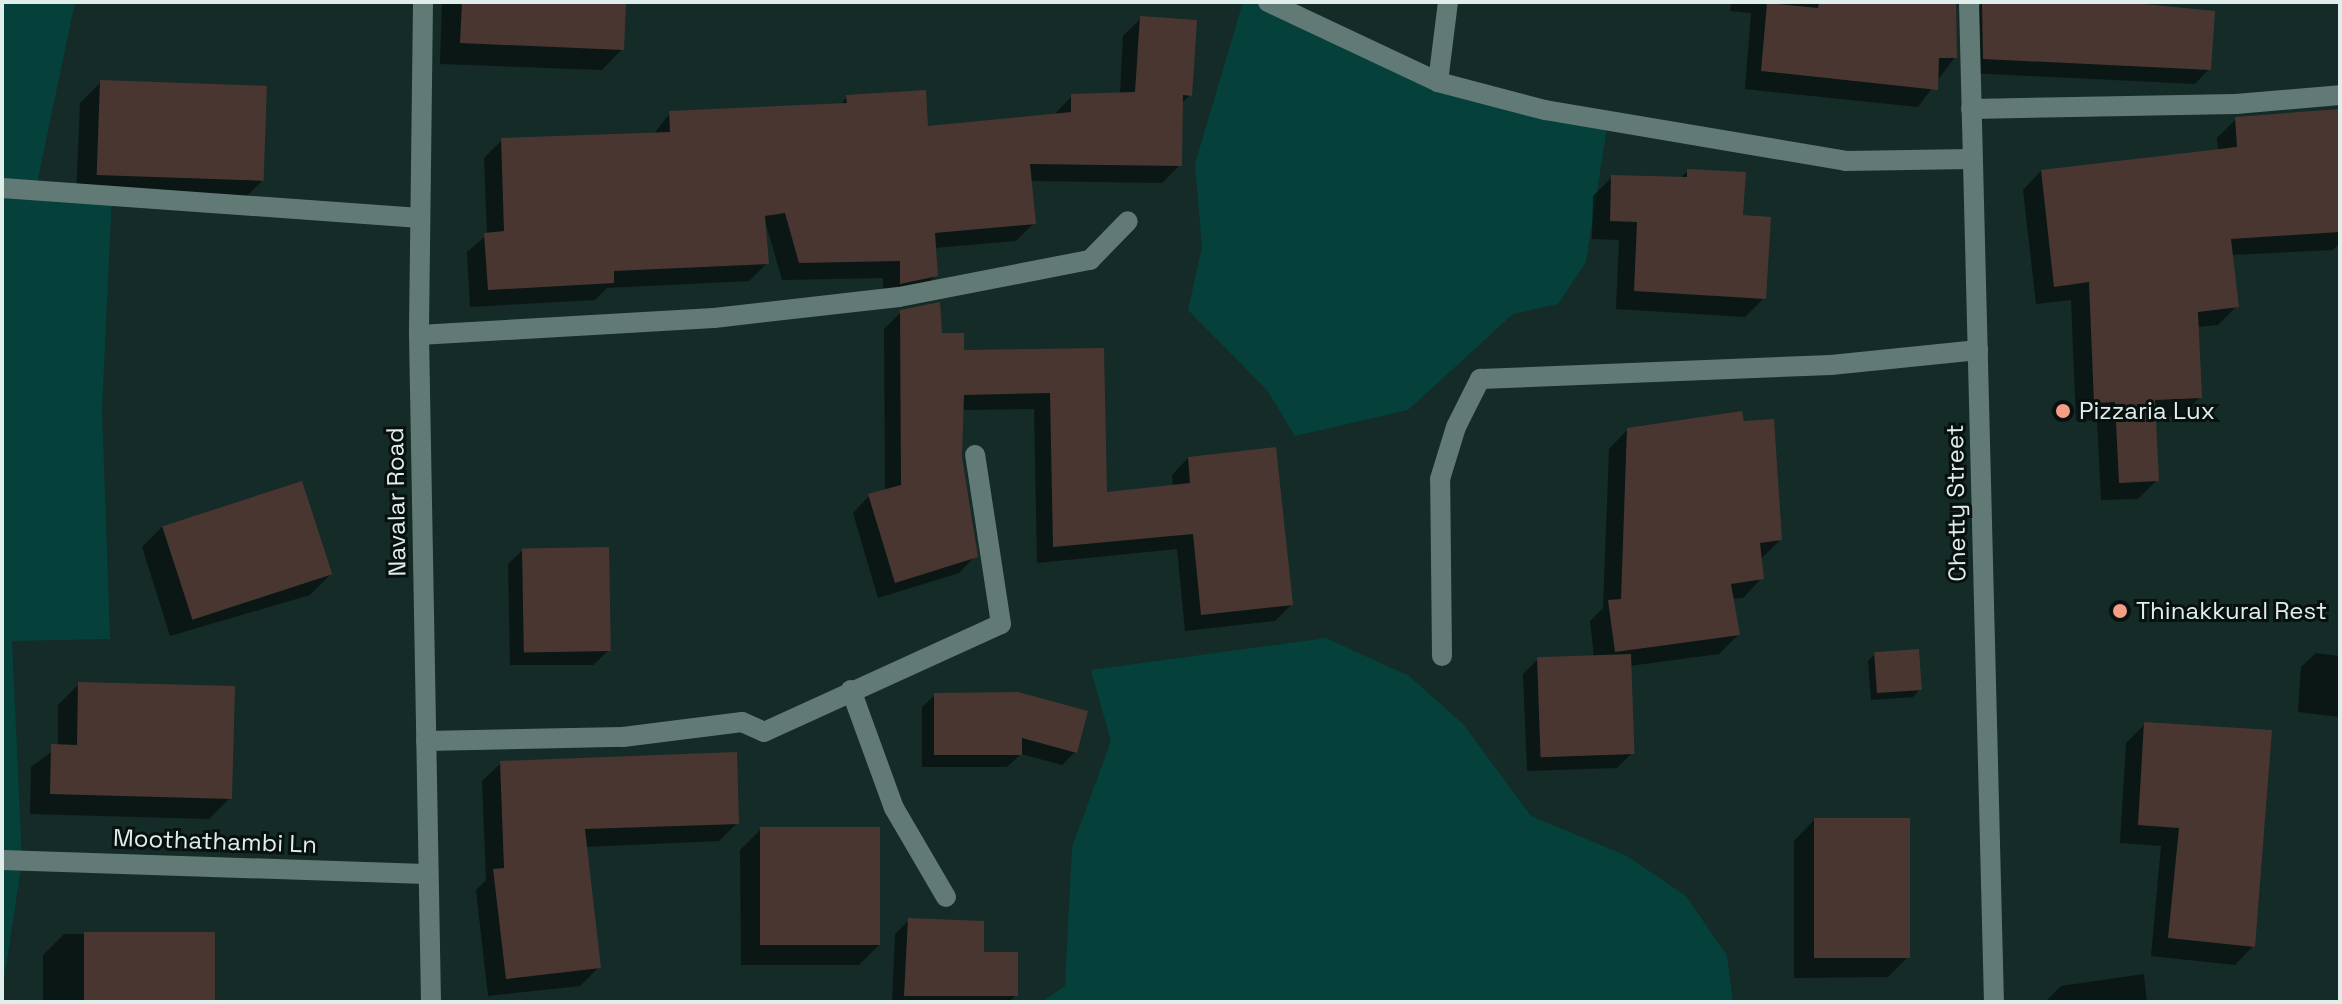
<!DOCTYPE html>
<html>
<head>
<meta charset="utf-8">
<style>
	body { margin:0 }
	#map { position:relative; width:2342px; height:1004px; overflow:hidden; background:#142b27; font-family:"Space Grotesk",sans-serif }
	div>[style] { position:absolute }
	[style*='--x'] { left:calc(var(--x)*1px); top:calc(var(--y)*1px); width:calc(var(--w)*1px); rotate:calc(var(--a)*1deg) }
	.green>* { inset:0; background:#05413a }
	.shadow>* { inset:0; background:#0007 }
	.building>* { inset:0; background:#4a3631; transform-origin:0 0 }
	.minor>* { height:20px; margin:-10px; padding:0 10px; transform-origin:10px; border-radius:10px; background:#627a76 }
	.dots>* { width:22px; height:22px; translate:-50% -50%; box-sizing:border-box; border:4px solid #08110f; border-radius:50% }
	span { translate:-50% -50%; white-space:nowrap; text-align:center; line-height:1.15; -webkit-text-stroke:6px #08110f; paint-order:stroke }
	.poi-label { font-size:24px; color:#e0eeeb }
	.left { translate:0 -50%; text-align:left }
	.street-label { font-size:24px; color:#e0eeeb }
	.frame { position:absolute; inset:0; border:4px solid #e0eeeb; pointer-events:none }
</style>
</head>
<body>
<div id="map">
	<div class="green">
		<i style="clip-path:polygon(2px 2px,75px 2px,36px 188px,112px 195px,102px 409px,110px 639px,12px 641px,22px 861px,2px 993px)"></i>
		<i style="clip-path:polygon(1243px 2px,1268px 2px,1438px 82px,1608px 121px,1586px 262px,1558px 304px,1513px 314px,1408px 410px,1295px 436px,1267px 390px,1188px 310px,1202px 247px,1195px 164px)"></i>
		<i style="clip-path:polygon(1326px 638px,1409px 676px,1463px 724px,1531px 816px,1627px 856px,1686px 896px,1727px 956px,1733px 1002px,1042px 1002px,1065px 986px,1072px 847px,1111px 741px,1091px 670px)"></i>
	</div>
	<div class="shadow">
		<i style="clip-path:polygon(442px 2px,624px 2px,622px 49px,602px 70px,440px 64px)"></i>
		<i style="clip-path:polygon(1731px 2px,1954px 2px,1955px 57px,1918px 107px,1745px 89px,1751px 13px,1730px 11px)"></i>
		<i style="clip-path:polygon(2121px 2px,2209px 69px,2195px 84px,1969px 73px,1968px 18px,1983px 3px)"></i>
		<i style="clip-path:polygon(1141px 18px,1190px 95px,1181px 104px,1180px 165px,1162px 183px,1030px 181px,1034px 223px,1016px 241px,934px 248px,936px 275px,918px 293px,883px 300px,883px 278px,782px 280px,766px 224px,767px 263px,749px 281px,607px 288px,595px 300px,470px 307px,467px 252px,487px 235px,484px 158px,502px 140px,653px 135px,670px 113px,840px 105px,847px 97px,926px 128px,1054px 115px,1072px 96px,1120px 94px,1123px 36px)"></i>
		<i style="clip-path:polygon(101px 82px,262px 181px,241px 202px,76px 195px,80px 103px)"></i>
		<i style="clip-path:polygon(2340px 111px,2340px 243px,2333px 250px,2231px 255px,2237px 306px,2218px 325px,2197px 327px,2200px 397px,2181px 416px,2154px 417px,2157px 480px,2138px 499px,2101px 500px,2097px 420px,2076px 421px,2071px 300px,2036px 304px,2023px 190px,2041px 171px,2218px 151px,2217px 138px,2236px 119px)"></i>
		<i style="clip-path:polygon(1688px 171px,1741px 217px,1764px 298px,1745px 317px,1616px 309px,1619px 240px,1592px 239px,1593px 196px,1612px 177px,1680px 178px)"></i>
		<i style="clip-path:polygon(901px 312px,962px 352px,1102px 350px,1105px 494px,1173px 487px,1172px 475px,1188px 458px,1291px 605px,1275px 621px,1185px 631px,1177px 549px,1037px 563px,1034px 409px,962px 410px,960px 457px,975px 556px,959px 573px,878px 598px,853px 513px,869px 496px,885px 491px,884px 329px)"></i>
		<i style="clip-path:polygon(1628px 429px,1780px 540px,1761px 559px,1762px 578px,1743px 598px,1731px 599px,1738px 635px,1719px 654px,1629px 666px,1632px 753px,1617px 768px,1527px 771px,1523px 674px,1538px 659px,1594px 658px,1590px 621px,1603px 608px,1609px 449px)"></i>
		<i style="clip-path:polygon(163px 526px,331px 574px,310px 595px,170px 636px,142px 547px)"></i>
		<i style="clip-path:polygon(523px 550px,608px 651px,593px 665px,510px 665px,508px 564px)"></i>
		<i style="clip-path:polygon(2316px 653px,2340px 656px,2340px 717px,2298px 712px,2301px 667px)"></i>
		<i style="clip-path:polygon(1875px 654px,1920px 689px,1913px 697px,1871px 700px,1868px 661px)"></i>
		<i style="clip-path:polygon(79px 684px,230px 798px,209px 819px,30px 814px,31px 767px,58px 747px,58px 705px)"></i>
		<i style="clip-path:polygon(935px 695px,1075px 752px,1062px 765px,1021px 754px,1007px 767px,922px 767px,922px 707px)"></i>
		<i style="clip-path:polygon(2145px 724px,2253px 946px,2235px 965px,2151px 956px,2161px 846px,2120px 843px,2126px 743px)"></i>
		<i style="clip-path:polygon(501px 763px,737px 823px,719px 841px,585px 847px,599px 967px,580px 986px,488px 996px,476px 890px,486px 880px,482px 781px)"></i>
		<i style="clip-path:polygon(1814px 820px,1908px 957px,1888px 977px,1794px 978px,1794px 841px)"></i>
		<i style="clip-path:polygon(761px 829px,880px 944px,859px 965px,741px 965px,740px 850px)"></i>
		<i style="clip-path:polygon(909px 920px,982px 954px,1016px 995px,1009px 1002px,892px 1002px,895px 934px)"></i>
		<i style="clip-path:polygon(64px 934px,213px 934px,213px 1002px,43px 1002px,43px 955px)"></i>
		<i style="clip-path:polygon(2144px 974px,2147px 1002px,2045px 1002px,2061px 986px)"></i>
	</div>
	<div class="building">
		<i style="clip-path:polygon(462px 2px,626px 2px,624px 50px,460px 43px)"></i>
		<i style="clip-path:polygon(1819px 2px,1956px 2px,1957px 58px,1939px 58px,1938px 90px,1761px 71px,1767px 3px,1818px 8px)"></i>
		<i style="clip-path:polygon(1982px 2px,2123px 2px,2215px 11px,2211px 70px,1983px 59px)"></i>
		<i style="clip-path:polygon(1140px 16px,1197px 20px,1192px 96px,1183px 95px,1182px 166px,1030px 164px,1036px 224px,935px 233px,938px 276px,900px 284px,900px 261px,799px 263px,785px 213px,765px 216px,769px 264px,614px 271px,614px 283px,488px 290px,484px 233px,504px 231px,501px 138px,670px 132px,669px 111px,847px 103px,846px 95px,926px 90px,928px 126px,1071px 112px,1071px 94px,1135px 92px)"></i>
		<i style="left:100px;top:80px;width:167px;height:95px;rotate:2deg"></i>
		<i style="clip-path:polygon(2340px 109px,2340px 232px,2231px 239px,2239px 307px,2198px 312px,2202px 398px,2155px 400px,2159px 481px,2119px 483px,2115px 402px,2094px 403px,2089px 282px,2054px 287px,2041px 170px,2237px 147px,2235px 117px)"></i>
		<i style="clip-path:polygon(1687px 169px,1746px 172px,1743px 215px,1771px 217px,1766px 299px,1634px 291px,1637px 222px,1610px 221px,1611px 175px,1687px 177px)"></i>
		<i style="clip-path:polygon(940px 302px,942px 333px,964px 333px,964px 350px,1104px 348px,1107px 492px,1190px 483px,1188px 457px,1276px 447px,1293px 605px,1201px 615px,1193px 534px,1053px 547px,1050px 393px,964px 395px,962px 457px,978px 557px,895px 583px,868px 494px,901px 485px,900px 310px)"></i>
		<i style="clip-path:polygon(1742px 411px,1744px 421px,1774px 419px,1782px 540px,1760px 543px,1764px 579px,1731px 584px,1740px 635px,1615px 652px,1608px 600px,1621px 599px,1627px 428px)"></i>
		<i style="left:302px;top:481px;width:98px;height:147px;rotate:72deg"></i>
		<i style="left:609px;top:547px;width:104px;height:87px;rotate:89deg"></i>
		<i style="left:1919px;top:649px;width:41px;height:45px;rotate:86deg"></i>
		<i style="left:1631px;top:654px;width:100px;height:94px;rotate:88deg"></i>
		<i style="clip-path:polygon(78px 682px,235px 686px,232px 799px,50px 794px,51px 744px,77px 745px)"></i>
		<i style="clip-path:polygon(1018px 692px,1088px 711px,1077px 753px,1022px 738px,1022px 755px,934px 755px,934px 693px)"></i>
		<i style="clip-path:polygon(2144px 722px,2272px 730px,2255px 947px,2168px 938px,2179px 828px,2138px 825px)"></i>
		<i style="clip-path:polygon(737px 752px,739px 824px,585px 829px,601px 968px,506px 979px,493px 869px,504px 868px,500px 761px)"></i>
		<i style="left:1814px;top:818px;width:96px;height:140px"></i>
		<i style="left:760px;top:827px;width:120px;height:118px"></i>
		<i style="clip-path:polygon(908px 918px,984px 921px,984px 952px,1018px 952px,1018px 996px,904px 996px)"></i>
		<i style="left:84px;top:932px;width:131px;height:70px"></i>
	</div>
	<div class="minor">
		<i style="--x:423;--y:2;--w:333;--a:90.7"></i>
		<i style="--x:419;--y:335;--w:667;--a:88.97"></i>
		<i style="--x:1268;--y:2;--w:188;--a:25.2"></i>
		<i style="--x:1438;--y:82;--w:111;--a:14.7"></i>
		<i style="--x:1545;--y:110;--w:304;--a:9.6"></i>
		<i style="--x:1845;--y:161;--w:126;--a:-0.9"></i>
		<i style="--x:1969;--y:2;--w:1000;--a:88.57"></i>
		<i style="--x:1438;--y:82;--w:81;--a:-82.9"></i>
		<i style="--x:1971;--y:109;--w:265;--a:-1.1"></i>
		<i style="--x:2236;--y:104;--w:104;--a:-4.9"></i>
		<i style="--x:2;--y:188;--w:419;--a:4.1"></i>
		<i style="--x:419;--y:335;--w:295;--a:-3.3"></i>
		<i style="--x:714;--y:318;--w:186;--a:-6.5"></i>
		<i style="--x:899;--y:297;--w:195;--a:-11"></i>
		<i style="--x:1090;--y:260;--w:54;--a:-45.7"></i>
		<i style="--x:1442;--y:656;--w:177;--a:-90.6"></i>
		<i style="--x:1440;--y:479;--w:54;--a:-72.9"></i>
		<i style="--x:1456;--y:427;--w:54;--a:-63.4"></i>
		<i style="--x:1480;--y:379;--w:351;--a:-2.3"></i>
		<i style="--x:1831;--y:365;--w:148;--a:-5.8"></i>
		<i style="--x:851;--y:690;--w:126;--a:70"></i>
		<i style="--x:894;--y:808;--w:103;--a:59.7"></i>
		<i style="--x:426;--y:741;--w:197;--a:-1.2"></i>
		<i style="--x:623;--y:737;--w:120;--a:-7.2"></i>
		<i style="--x:742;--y:722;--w:24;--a:24"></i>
		<i style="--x:764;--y:732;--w:260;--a:-24.5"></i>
		<i style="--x:1001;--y:624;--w:171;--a:-98.7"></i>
		<i style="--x:2;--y:860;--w:424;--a:1.9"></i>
	</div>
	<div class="dots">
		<i style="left:2063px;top:411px;background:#f49e86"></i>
		<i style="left:2120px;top:611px;background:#f49e86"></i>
	</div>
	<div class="poi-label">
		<span class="left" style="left:2079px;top:411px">Pizzaria Lux</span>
		<span class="left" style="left:2136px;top:611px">Thinakkural Rest</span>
	</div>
	<div class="street-label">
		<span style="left:396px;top:502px;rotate:-91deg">Navalar Road</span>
		<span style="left:1956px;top:503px;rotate:-91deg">Chetty Street</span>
		<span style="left:215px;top:841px;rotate:2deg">Moothathambi Ln</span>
	</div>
	<div class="frame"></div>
</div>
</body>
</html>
